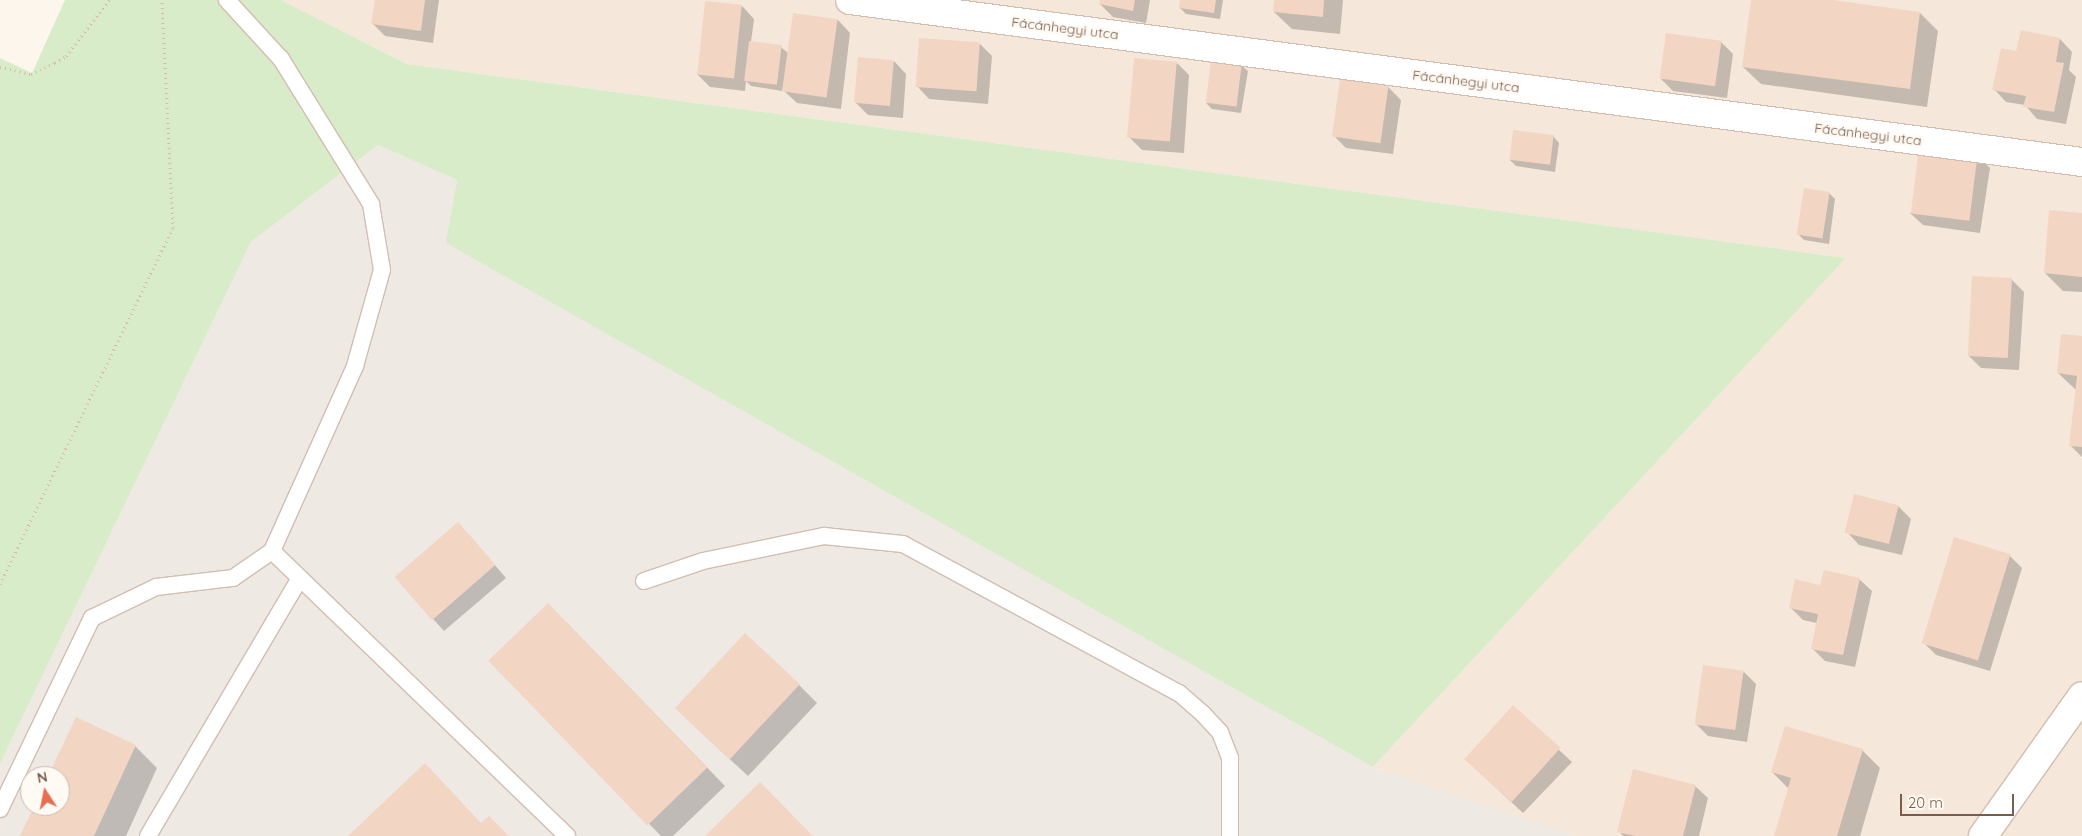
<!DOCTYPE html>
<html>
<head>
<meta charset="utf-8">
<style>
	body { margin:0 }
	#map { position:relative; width:2082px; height:836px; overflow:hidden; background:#fdf6ec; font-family:Quicksand,sans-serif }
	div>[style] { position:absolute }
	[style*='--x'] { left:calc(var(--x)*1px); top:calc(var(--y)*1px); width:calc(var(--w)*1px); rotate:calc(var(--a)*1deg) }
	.residential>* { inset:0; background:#f5e8da }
	.industrial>* { inset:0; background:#efe9e4 }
	.green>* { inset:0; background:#d8ecc9 }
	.shadow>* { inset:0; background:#0003 }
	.building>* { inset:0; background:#f3d5c3; transform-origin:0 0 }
	.path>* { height:3px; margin-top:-1.5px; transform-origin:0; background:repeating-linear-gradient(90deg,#d9b8a5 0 1px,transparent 0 5px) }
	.roads { filter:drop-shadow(1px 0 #d1beb0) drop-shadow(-1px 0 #d1beb0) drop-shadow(0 1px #d1beb0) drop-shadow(0 -1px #d1beb0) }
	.lane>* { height:16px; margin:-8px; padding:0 8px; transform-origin:8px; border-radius:8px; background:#fff }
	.street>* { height:28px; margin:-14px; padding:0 14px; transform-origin:14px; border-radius:14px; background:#fff }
	.secondary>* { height:28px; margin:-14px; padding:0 14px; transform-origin:14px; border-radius:14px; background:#fff }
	span { translate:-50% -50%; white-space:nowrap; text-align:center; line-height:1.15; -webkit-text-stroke:5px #fffaf3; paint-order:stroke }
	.street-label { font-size:14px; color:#7a5c4d }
	.north { position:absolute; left:20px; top:766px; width:50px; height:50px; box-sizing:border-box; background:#fffaf3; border:1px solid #cabbb1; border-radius:50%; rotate:349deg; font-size:14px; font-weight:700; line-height:20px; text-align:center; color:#7a5c4d }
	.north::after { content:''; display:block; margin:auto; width:18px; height:22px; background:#e76f51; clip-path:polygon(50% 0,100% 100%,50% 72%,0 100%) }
	.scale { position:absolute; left:1900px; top:794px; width:114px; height:22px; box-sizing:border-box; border:2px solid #7a5c4d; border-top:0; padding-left:6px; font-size:15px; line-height:18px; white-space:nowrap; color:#7a5c4d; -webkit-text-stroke:4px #fffaf3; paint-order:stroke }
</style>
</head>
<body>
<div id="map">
	<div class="residential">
		<i style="clip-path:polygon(281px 0,2082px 0,2082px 836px,1574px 836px,1373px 767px,1846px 258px,407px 64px)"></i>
	</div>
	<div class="industrial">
		<i style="clip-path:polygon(evenodd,378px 145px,457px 180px,447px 243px,1373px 767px,1574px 836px,0 836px,0 764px,251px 242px,378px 145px,30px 776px,60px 776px,60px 806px,30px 806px,30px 776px)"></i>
	</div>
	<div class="green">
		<i style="clip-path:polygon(65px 0,281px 0,407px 64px,1846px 258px,1373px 767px,446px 243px,457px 180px,378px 145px,251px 242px,0 764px,0 58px,32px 73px)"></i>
	</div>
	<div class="shadow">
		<i style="clip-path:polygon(376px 0,439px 0,433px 43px,385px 36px,373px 24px)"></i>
		<i style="clip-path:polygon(1101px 0,1150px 0,1146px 23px,1113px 17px,1100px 4px)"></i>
		<i style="clip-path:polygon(1181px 0,1223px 0,1220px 19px,1186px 14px,1180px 8px)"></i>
		<i style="clip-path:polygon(1275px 0,1343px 0,1340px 34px,1292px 29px,1274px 12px)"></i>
		<i style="clip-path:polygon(1752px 0,1824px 0,1920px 13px,1938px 31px,1927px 107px,1761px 84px,1743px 67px)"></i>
		<i style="clip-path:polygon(742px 6px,754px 19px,751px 42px,781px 47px,789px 54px,794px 14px,838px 20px,850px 33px,841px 109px,797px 103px,782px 89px,782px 91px,751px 86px,746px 81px,745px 91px,710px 87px,697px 74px)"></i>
		<i style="clip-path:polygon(2060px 39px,2072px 52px,2069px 70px,2076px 77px,2066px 124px,2037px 119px,2025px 105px,2006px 102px,1994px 89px,2017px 52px)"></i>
		<i style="clip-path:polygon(1721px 42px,1733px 54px,1727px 98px,1673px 91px,1661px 79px)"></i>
		<i style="clip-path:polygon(980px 44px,992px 56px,988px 104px,929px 99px,917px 86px)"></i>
		<i style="clip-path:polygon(894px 61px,906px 74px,903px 118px,868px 115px,856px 103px)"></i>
		<i style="clip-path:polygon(1177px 63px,1189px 75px,1184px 153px,1142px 150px,1129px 137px)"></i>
		<i style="clip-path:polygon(1241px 65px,1248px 71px,1241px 113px,1212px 109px,1206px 103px)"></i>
		<i style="clip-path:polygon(1388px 87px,1401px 100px,1393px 154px,1346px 148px,1333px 135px)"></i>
		<i style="clip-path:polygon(1553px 136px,1559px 143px,1555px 172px,1516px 166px,1510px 160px)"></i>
		<i style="clip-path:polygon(1977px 156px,1990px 168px,1980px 233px,1923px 225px,1910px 213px)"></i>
		<i style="clip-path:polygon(1829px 193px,1835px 199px,1829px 244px,1804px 240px,1798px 234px)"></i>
		<i style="clip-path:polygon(2082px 214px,2082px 292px,2063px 291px,2045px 273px)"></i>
		<i style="clip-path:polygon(2011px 279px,2024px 292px,2019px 370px,1981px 368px,1969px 356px)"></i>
		<i style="clip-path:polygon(2082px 338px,2082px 457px,2070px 445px,2077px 391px,2058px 373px)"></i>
		<i style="clip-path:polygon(1898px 506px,1911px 519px,1902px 555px,1859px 545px,1847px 532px)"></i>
		<i style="clip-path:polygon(470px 536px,506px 578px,444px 631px,396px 578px)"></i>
		<i style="clip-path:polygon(2009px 555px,2022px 568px,1990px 671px,1936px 655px,1923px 642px)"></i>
		<i style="clip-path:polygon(1859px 579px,1872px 591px,1855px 667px,1825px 661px,1812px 648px,1817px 623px,1803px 620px,1791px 608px,1821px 586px)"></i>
		<i style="clip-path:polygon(566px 622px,725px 786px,673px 836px,661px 836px,490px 661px)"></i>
		<i style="clip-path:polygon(1744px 672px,1756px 684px,1747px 742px,1708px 736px,1696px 724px)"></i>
		<i style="clip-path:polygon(799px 685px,817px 703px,748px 776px,694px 726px)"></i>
		<i style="clip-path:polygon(1513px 707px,1572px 762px,1523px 813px,1478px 771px)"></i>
		<i style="clip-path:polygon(135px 746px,157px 768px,126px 836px,22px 836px,36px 806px,60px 806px,60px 776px,50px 776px)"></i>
		<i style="clip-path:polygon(1862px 750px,1880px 768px,1860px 836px,1775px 836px,1789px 789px,1772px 772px)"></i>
		<i style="clip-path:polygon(1695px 786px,1708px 798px,1699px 836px,1623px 836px,1619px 831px)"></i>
	</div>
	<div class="building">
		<i style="clip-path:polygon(375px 0,425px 0,421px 31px,371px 24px)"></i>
		<i style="clip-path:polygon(1100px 0,1135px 0,1133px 11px,1099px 4px)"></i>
		<i style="clip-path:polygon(1180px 0,1216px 0,1214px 13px,1179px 8px)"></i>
		<i style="clip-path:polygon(1274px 0,1324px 0,1323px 17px,1273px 12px)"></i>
		<i style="clip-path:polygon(1751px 0,1833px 0,1920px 12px,1910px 89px,1742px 67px)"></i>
		<i style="left:705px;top:1px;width:37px;height:74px;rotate:6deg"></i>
		<i style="left:793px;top:13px;width:45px;height:79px;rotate:8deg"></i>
		<i style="clip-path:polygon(2021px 30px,2060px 38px,2056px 62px,2064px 63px,2054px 112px,2023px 107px,2026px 96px,1992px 90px,2001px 48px,2016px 51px)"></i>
		<i style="left:1666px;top:33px;width:56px;height:46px;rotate:8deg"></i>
		<i style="left:919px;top:38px;width:61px;height:49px;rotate:4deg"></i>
		<i style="left:749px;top:41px;width:33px;height:40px;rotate:7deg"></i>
		<i style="left:858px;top:57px;width:36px;height:46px;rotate:5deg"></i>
		<i style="left:1134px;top:58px;width:43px;height:80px;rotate:5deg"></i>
		<i style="left:1211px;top:60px;width:31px;height:43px;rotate:7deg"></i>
		<i style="left:1340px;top:79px;width:49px;height:58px;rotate:8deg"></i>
		<i style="left:1513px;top:130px;width:41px;height:30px;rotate:7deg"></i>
		<i style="left:1919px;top:147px;width:59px;height:67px;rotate:7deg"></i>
		<i style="left:1804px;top:188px;width:26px;height:47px;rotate:9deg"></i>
		<i style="clip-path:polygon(2049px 210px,2082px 213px,2082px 277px,2044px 273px)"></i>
		<i style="left:1972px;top:276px;width:40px;height:80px;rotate:3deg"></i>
		<i style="clip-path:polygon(2061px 334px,2082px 336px,2082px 447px,2069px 446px,2077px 376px,2057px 373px)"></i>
		<i style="left:1854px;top:494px;width:46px;height:40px;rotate:14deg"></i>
		<i style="left:458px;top:522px;width:57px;height:84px;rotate:49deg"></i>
		<i style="left:1954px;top:537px;width:59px;height:111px;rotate:17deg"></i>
		<i style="clip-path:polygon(1824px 570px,1860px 578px,1843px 655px,1811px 649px,1818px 614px,1789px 608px,1795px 579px,1820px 585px)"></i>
		<i style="left:548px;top:603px;width:229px;height:83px;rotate:46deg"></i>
		<i style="left:745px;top:633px;width:75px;height:103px;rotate:43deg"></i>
		<i style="left:1703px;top:665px;width:41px;height:60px;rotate:8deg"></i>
		<i style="left:1513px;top:705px;width:64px;height:73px;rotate:42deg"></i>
		<i style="clip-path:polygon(76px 717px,136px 745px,94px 836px,20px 836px,34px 806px,60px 806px,60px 776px,48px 776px)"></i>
		<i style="clip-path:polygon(1785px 726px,1863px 749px,1837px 836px,1774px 836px,1791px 778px,1771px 772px)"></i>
		<i style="clip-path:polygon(425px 763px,481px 823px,489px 816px,509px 836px,348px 836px)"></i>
		<i style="clip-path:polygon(1633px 769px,1696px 785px,1683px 836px,1635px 836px,1617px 832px)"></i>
		<i style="clip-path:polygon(760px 782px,813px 836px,705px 836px)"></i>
	</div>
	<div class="path">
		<i style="--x:0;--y:67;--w:32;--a:13"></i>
		<i style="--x:31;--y:74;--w:26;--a:-25"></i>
		<i style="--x:55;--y:63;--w:13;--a:-32"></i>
		<i style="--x:66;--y:56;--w:71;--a:-52.5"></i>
		<i style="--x:0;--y:584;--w:396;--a:-64.1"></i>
		<i style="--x:173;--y:228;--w:228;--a:-92.8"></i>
	</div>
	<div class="roads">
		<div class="lane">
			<i style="--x:272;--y:551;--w:410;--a:44"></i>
			<i style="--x:644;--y:581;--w:62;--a:-18.7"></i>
			<i style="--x:703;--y:561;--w:124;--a:-11.7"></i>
			<i style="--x:824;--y:536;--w:79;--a:5.8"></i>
			<i style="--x:903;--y:544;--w:314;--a:28.4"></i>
			<i style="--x:1179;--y:693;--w:32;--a:41"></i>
			<i style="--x:1203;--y:714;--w:25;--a:47"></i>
			<i style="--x:1220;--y:732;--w:28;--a:69"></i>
			<i style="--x:1230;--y:758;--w:78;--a:90"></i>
			<i style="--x:0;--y:809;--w:212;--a:-64.3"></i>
			<i style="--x:92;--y:618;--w:71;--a:-25.8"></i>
			<i style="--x:156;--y:587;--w:78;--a:-6.7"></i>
			<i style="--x:233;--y:578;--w:47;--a:-34.7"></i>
			<i style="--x:272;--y:551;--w:203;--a:-65.8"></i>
			<i style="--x:355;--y:366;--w:100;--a:-74.3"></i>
			<i style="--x:382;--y:270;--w:67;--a:-99.5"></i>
			<i style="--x:371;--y:204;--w:171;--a:-121.8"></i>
			<i style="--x:281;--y:59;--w:80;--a:-132.5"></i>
			<i style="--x:148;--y:836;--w:299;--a:-59.5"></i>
		</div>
		<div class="street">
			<i style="--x:850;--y:0;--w:1243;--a:7.49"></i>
		</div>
		<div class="secondary">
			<i style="--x:1983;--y:836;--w:171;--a:-54.7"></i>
		</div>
	</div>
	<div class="street-label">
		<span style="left:1065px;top:28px;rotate:7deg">Fácánhegyi utca</span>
		<span style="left:1466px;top:81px;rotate:7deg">Fácánhegyi utca</span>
		<span style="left:1868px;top:134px;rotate:7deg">Fácánhegyi utca</span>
	</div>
	<div class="north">N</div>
	<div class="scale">20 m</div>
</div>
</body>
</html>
